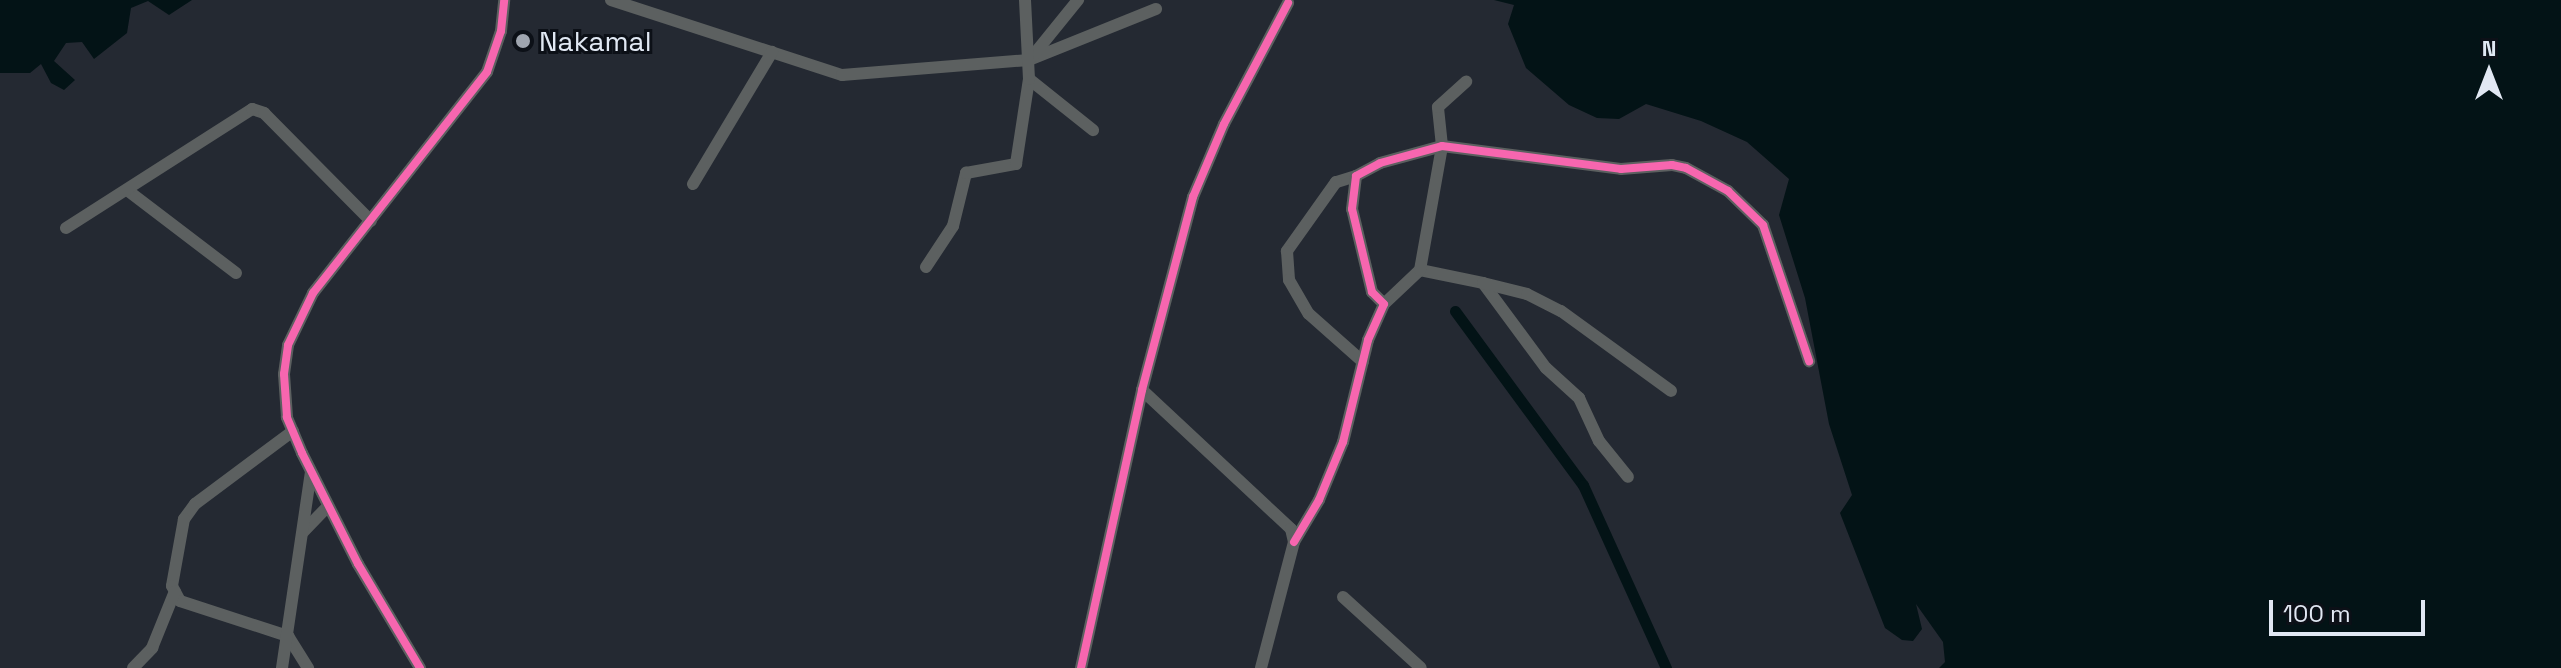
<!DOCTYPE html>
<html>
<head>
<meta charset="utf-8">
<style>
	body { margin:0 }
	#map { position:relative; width:2561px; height:668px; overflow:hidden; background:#242932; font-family:"Space Grotesk",sans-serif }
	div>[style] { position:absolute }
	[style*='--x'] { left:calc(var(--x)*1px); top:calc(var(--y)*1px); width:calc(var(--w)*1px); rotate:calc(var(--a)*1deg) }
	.water>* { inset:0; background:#031316 }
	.canal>* { height:11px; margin:-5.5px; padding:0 5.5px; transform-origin:5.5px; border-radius:5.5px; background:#031316 }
	.street>* { height:12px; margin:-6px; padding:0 6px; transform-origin:6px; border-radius:6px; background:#5c6060 }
	.cycleway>* { height:8px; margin:-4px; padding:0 4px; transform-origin:4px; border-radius:4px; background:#f766af }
	.dots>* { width:22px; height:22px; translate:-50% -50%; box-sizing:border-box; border:4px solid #0c1017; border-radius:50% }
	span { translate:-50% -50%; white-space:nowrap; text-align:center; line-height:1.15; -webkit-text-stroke:6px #0c1017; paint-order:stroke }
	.poi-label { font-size:28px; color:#e1e8f3 }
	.left { translate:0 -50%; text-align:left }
	.north { position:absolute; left:2449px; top:32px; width:80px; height:80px; -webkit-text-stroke:6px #0c1017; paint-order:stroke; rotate:0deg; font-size:22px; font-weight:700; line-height:32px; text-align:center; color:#e1e8f3 }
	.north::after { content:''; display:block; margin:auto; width:28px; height:36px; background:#e1e8f3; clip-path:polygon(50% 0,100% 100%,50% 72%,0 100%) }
	.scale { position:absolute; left:2269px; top:600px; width:156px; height:36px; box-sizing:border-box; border:4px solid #e1e8f3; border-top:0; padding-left:10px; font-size:24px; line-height:28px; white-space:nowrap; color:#e1e8f3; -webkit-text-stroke:6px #0c1017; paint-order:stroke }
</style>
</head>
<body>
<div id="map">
	<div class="water">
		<i style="clip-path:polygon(0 0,192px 0,169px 15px,148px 1px,131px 8px,127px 33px,94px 59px,82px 42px,66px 43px,54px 61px,75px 80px,64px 90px,51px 83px,41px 64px,30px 73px,0 73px)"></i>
		<i style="clip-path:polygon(1494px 0,2561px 0,2561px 668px,1939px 668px,1945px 662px,1943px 642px,1916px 604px,1922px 629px,1913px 641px,1902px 640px,1885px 628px,1840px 513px,1852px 495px,1829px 424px,1805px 298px,1779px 215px,1789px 179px,1747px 142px,1701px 121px,1646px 104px,1619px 119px,1597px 118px,1569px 105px,1526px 68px,1508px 24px,1514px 5px)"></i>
	</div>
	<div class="canal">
		<i style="--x:1455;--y:311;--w:216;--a:53.7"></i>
		<i style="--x:1583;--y:485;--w:201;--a:65.6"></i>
	</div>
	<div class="street">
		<i style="--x:611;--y:0;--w:243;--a:18"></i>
		<i style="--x:842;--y:75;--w:188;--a:-4.6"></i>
		<i style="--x:1029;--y:60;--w:137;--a:-21.9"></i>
		<i style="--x:1031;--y:58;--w:75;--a:-51"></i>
		<i style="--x:1029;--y:79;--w:82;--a:38.6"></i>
		<i style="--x:1356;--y:176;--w:21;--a:163"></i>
		<i style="--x:1336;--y:182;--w:85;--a:125.4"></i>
		<i style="--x:1287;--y:251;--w:29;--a:86"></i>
		<i style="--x:1289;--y:280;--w:39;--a:60"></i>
		<i style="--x:1309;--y:314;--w:72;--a:41.6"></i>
		<i style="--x:693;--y:184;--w:154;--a:-59.1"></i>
		<i style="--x:127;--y:190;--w:137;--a:37.3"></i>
		<i style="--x:66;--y:228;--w:221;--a:-32.6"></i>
		<i style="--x:252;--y:109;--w:13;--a:18"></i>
		<i style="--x:264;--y:113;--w:152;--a:45.3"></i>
		<i style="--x:926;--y:267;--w:49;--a:-56.6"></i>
		<i style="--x:953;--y:226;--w:55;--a:-76.2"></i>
		<i style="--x:966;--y:173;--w:51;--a:-10.2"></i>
		<i style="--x:1016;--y:164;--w:86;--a:-81.3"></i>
		<i style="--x:1029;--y:79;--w:79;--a:-92.9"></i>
		<i style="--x:1420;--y:270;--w:64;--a:11.7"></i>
		<i style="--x:1483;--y:283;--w:106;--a:53.5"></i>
		<i style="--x:1546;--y:368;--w:45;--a:42.3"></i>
		<i style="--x:1579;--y:398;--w:47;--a:65.1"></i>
		<i style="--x:1599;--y:441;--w:46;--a:51.1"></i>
		<i style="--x:1483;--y:283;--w:45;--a:14"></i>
		<i style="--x:1527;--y:294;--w:38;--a:27"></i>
		<i style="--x:1561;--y:311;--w:136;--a:36"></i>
		<i style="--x:1384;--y:304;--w:50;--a:-43.4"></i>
		<i style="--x:1420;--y:270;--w:126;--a:-79.9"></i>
		<i style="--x:1442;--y:146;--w:39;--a:-96"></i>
		<i style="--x:1438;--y:107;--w:38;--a:-42"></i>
		<i style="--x:1142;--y:390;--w:204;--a:43"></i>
		<i style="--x:1291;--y:529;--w:13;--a:77"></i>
		<i style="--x:1294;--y:542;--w:130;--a:104.7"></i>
		<i style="--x:293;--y:431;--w:122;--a:143.3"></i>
		<i style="--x:195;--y:504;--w:19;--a:126"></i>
		<i style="--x:184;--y:519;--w:68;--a:100.2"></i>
		<i style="--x:172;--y:586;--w:17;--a:62"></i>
		<i style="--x:180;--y:601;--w:114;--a:18"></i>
		<i style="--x:288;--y:636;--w:38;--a:58"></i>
		<i style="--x:303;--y:532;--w:36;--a:-46"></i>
		<i style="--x:1294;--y:542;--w:49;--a:-59.2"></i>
		<i style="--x:1319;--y:500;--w:63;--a:-67.5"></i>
		<i style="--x:1343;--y:442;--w:105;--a:-76.2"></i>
		<i style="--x:1368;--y:340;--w:39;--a:-66"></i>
		<i style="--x:1384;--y:304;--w:17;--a:-135"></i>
		<i style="--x:1372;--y:292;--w:85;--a:-103.5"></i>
		<i style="--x:1352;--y:209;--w:33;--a:-83"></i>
		<i style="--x:1356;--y:176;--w:27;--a:-28"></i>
		<i style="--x:1380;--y:163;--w:64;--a:-15.3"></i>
		<i style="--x:1442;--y:146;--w:180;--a:7.3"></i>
		<i style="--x:1621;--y:169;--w:51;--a:-4.5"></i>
		<i style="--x:1672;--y:165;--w:14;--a:12"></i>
		<i style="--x:1686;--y:168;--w:48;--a:28.7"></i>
		<i style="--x:1728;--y:191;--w:49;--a:44.2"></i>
		<i style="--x:1763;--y:225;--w:144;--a:71.3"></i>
		<i style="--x:1343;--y:597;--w:105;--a:42.3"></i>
		<i style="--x:133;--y:668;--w:28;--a:-46"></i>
		<i style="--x:152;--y:648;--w:61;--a:-68"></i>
		<i style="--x:282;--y:668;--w:198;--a:-81.6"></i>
		<i style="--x:420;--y:668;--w:121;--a:-120.8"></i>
		<i style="--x:358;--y:564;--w:124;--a:-116.8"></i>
		<i style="--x:302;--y:453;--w:39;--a:-113"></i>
		<i style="--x:287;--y:417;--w:43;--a:-94"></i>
		<i style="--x:284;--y:374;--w:29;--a:-82"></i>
		<i style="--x:288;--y:345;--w:58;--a:-64.3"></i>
		<i style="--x:313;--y:293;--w:281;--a:-51.8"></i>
		<i style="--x:487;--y:72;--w:43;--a:-71.1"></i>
		<i style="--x:501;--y:31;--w:31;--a:-84"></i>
		<i style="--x:1081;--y:668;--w:285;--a:-77.6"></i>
		<i style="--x:1142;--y:390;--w:200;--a:-75.2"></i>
		<i style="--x:1193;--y:197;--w:79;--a:-67"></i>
		<i style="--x:1224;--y:124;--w:137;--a:-62.1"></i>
	</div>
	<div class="cycleway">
		<i style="--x:1294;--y:542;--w:49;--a:-59.2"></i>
		<i style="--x:1319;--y:500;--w:63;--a:-67.5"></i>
		<i style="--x:1343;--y:442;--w:105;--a:-76.2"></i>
		<i style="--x:1368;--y:340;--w:39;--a:-66"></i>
		<i style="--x:1384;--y:304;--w:17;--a:-135"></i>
		<i style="--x:1372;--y:292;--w:85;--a:-103.5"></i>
		<i style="--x:1352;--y:209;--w:33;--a:-83"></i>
		<i style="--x:1356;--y:176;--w:27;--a:-28"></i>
		<i style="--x:1380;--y:163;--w:64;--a:-15.3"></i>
		<i style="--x:1442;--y:146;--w:180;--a:7.3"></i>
		<i style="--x:1621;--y:169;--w:51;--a:-4.5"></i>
		<i style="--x:1672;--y:165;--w:14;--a:12"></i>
		<i style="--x:1686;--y:168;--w:48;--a:28.7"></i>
		<i style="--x:1728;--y:191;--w:49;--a:44.2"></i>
		<i style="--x:1763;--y:225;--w:144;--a:71.3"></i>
		<i style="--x:420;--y:668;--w:121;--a:-120.8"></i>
		<i style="--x:358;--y:564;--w:124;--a:-116.8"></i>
		<i style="--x:302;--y:453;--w:39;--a:-113"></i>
		<i style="--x:287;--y:417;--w:43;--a:-94"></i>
		<i style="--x:284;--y:374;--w:29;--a:-82"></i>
		<i style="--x:288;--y:345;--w:58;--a:-64.3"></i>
		<i style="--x:313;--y:293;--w:281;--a:-51.8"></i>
		<i style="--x:487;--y:72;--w:43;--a:-71.1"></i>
		<i style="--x:501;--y:31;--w:31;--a:-84"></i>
		<i style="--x:1081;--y:668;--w:285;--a:-77.6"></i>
		<i style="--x:1142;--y:390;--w:200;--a:-75.2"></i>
		<i style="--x:1193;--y:197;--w:79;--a:-67"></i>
		<i style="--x:1224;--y:124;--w:137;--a:-62.1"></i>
	</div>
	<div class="dots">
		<i style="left:523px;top:41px;background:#9fa5af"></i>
	</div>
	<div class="poi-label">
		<span class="left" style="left:539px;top:41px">Nakamal</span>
	</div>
	<div class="north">N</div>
	<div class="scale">100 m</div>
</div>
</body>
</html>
